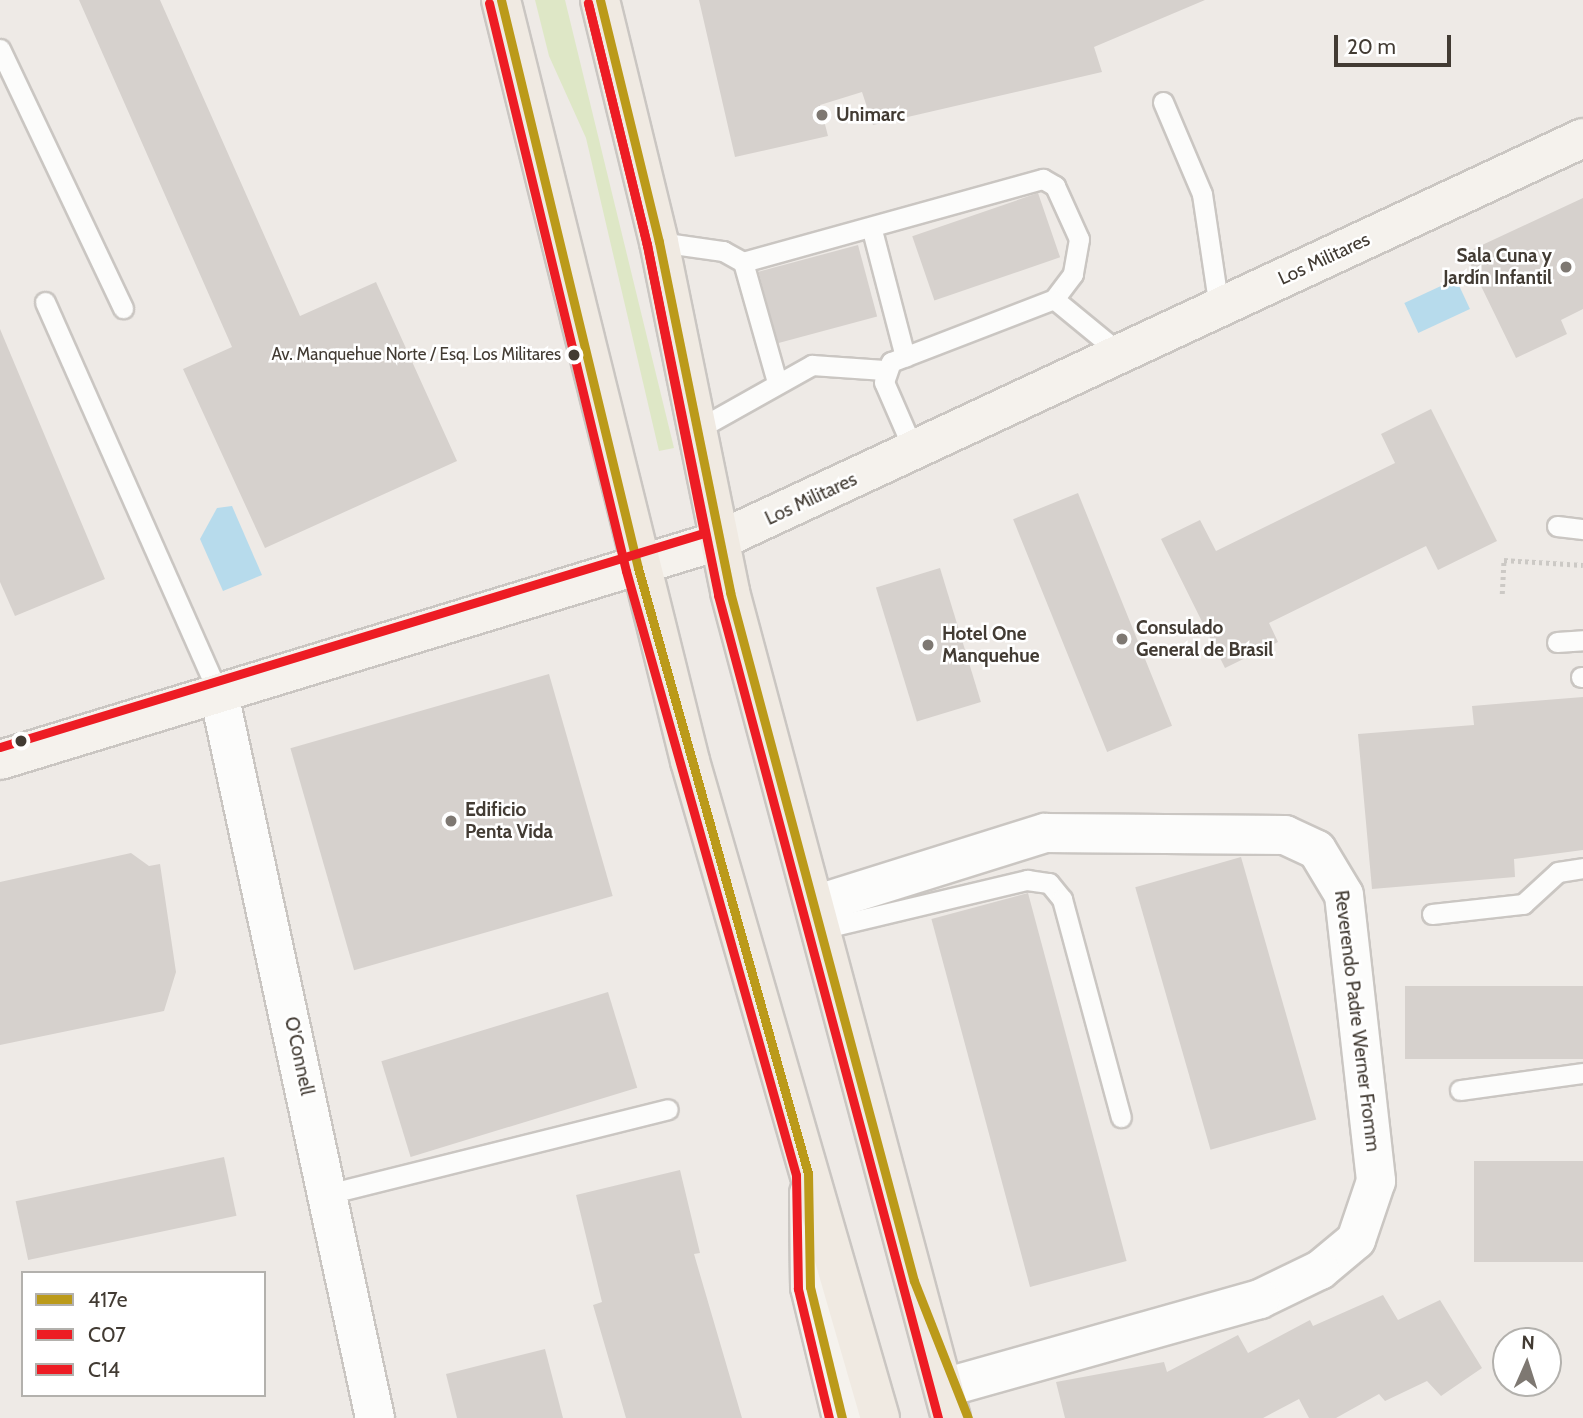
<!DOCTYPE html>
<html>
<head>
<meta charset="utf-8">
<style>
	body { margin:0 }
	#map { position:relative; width:1583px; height:1418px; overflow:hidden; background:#eeeae6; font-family:Cabin,sans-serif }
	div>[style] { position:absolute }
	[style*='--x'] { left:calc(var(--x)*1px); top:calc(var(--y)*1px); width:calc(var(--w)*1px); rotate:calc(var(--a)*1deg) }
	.green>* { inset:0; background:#dee7c6 }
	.water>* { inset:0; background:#b7dbec; transform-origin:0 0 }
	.building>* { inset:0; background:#d6d1cd; transform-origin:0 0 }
	.path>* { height:4.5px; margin-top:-2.25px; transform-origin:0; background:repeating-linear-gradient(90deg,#ccc9c5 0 3.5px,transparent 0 7px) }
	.roads { filter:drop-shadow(2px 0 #cac6c2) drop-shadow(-2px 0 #cac6c2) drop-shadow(0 2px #cac6c2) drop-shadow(0 -2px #cac6c2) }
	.lane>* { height:19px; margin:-9.5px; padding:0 9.5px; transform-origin:9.5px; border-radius:9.5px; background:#fcfcfb }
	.street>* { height:38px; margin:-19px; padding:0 19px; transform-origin:19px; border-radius:19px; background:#fcfcfb }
	.secondary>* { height:38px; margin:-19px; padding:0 19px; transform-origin:19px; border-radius:19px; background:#f5f2ed }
	.primary>* { height:38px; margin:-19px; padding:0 19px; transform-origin:19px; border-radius:19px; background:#f0eae2 }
	.bus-1>* { height:9px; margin:-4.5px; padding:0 4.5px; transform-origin:4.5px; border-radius:4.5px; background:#bb9a1a }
	.bus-2>* { height:9px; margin:-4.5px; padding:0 4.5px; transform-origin:4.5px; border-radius:4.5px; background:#ed1c24 }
	.bus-3>* { height:9px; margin:-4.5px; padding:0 4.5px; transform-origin:4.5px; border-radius:4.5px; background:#ed1c24 }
	.dots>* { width:19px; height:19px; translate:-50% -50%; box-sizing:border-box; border:4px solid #fff; border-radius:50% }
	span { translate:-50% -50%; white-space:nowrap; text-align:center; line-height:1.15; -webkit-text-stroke:5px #fff; paint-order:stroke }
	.bus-label { font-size:17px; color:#423b33 }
	.right { translate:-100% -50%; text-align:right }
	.poi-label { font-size:19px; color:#423b33; font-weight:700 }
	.left { translate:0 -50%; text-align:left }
	.street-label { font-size:19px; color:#423b33 }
	.legend { position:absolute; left:21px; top:1271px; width:245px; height:126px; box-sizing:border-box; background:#fff; border:2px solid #b3b1ad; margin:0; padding:9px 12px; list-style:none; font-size:21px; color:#423b33 }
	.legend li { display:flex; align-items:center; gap:14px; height:35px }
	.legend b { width:35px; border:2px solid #b3b1ad }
	.north { position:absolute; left:1492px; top:1327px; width:70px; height:70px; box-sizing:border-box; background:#fff; border:2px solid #b3b1ad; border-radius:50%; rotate:3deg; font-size:19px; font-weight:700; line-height:28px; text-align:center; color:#423b33 }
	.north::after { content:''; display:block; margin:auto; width:24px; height:32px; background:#7e7872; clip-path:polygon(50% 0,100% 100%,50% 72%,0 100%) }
	.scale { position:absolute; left:1334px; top:35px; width:117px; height:32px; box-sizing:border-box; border:4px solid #423b33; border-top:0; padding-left:9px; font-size:21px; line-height:24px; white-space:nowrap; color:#423b33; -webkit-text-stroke:5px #fff; paint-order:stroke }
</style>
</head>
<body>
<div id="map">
	<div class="green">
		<i style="clip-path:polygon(535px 0,565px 0,674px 448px,659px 451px,586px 138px,549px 56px)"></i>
	</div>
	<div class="water">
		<i style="left:1456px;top:279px;width:33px;height:57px;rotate:65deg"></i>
		<i style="clip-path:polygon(232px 506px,262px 575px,223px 591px,200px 539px,217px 508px)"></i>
	</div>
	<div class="building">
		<i style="clip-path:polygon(79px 0,160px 0,300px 316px,376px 282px,457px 461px,265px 548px,183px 369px,232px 347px)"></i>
		<i style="clip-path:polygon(699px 0,1205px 0,1094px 47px,1102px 72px,873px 125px,862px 92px,820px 105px,828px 136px,735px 157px)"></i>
		<i style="left:1038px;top:193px;width:68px;height:133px;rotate:71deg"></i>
		<i style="clip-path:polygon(1583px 198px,1583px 309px,1561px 320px,1567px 334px,1516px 358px,1465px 253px)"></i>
		<i style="left:858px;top:245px;width:74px;height:103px;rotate:75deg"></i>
		<i style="clip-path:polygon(0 329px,105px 579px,15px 616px,0 582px)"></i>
		<i style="clip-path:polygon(1431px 409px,1497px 541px,1438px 570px,1426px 546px,1269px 623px,1278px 642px,1225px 668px,1161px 539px,1200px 520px,1216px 551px,1395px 463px,1381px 434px)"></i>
		<i style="left:1078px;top:493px;width:251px;height:70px;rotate:68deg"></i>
		<i style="left:940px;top:568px;width:140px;height:67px;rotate:73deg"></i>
		<i style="left:549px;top:674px;width:231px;height:269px;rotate:74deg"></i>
		<i style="clip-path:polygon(1583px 697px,1583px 850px,1514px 859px,1515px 877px,1372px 889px,1358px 734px,1474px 725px,1472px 706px)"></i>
		<i style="clip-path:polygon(131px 853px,149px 866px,160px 864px,176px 972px,164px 1011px,0 1045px,0 882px)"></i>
		<i style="left:1241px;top:857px;width:273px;height:110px;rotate:74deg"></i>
		<i style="left:1028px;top:893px;width:381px;height:100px;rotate:75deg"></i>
		<i style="left:1583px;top:986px;width:73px;height:178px;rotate:90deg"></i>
		<i style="left:608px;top:992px;width:100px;height:237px;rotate:73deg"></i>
		<i style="left:224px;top:1157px;width:60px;height:213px;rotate:78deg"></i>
		<i style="left:1583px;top:1161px;width:101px;height:109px;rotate:90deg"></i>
		<i style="clip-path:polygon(680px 1170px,700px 1253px,694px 1254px,742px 1418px,626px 1418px,593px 1305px,602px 1302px,576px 1195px)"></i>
		<i style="clip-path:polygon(1383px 1295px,1398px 1320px,1440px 1300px,1482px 1368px,1441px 1396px,1427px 1381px,1385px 1401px,1379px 1394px,1336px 1418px,1309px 1418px,1299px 1399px,1263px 1418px,1065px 1418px,1056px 1382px,1164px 1362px,1167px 1372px,1238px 1335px,1248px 1353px,1310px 1320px,1313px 1326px)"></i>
		<i style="clip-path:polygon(545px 1349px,563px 1418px,457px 1418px,446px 1374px)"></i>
	</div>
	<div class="path">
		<i style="--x:1502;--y:594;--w:34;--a:-87"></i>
		<i style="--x:1504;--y:560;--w:79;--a:3.6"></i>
	</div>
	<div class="roads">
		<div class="lane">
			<i style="--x:0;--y:49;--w:287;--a:64.6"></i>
			<i style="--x:1163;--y:102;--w:100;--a:67"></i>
			<i style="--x:1202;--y:194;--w:115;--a:81.5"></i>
			<i style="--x:872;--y:230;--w:131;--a:75.4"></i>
			<i style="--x:659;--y:242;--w:65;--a:8"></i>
			<i style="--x:723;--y:251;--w:23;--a:29"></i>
			<i style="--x:743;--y:262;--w:125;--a:74.2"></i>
			<i style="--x:743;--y:262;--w:311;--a:-15.5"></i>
			<i style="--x:1043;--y:179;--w:14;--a:30"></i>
			<i style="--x:1055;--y:186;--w:58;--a:65.6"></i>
			<i style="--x:1079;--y:239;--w:36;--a:100"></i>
			<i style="--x:1073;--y:274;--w:31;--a:127"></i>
			<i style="--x:45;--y:302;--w:429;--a:66.1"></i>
			<i style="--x:698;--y:429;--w:131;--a:-29.3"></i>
			<i style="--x:812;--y:365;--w:72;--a:4"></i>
			<i style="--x:914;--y:451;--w:75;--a:-113.5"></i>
			<i style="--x:884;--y:382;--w:21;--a:-71"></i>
			<i style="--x:891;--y:362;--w:175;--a:-21.1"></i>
			<i style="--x:1054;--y:299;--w:87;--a:39.4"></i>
			<i style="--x:1557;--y:526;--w:26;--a:7"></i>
			<i style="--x:1557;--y:642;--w:26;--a:-4"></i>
			<i style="--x:1581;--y:677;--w:2;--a:0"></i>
			<i style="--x:1432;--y:914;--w:92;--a:-6.3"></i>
			<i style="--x:1523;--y:904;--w:47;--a:-42.4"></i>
			<i style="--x:1558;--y:872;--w:25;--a:-9"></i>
			<i style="--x:821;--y:929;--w:212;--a:-13.4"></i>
			<i style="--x:1027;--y:880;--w:22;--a:8"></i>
			<i style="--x:1049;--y:883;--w:21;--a:51"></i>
			<i style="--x:1062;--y:899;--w:226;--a:74.9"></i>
			<i style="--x:1460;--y:1090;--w:124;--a:-7.9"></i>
			<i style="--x:328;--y:1194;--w:350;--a:-14"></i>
		</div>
		<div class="street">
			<i style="--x:219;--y:694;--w:741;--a:77.84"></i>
			<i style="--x:815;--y:905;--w:241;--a:-17.4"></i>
			<i style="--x:1045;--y:833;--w:240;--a:0.5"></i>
			<i style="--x:1285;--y:835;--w:35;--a:25"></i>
			<i style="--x:1317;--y:850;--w:52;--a:59"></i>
			<i style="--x:1344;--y:895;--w:288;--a:83.6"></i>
			<i style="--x:1376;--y:1181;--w:62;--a:108.7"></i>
			<i style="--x:1356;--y:1240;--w:47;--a:140.2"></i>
			<i style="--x:1320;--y:1270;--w:67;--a:154.2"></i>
			<i style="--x:1260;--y:1299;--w:317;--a:164.3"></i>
		</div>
		<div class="secondary">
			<i style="--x:0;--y:760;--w:751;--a:-16.96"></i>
			<i style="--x:718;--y:541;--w:954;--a:-24.98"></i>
			<i style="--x:809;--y:1193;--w:94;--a:89.4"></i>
			<i style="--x:810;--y:1287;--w:135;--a:76.3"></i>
		</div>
		<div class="primary">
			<i style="--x:501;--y:0;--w:784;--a:76.05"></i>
			<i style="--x:690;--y:761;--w:684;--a:73.87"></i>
			<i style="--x:600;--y:0;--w:249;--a:76.3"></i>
			<i style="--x:659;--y:242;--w:357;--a:78.5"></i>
			<i style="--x:730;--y:592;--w:855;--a:75.02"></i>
		</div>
	</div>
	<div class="bus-1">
		<i style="--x:501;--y:0;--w:584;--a:76.44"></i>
		<i style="--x:638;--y:568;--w:628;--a:74.31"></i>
		<i style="--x:808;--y:1173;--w:114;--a:89"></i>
		<i style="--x:810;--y:1287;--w:135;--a:76.3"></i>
		<i style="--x:600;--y:0;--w:249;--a:76.3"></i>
		<i style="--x:659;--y:242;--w:357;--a:78.5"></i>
		<i style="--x:730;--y:592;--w:713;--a:75.05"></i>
		<i style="--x:914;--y:1281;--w:147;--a:68.5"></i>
	</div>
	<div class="bus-2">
		<i style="--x:489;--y:3;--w:584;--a:76.44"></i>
		<i style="--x:626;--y:571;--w:627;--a:74.28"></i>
		<i style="--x:796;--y:1175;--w:114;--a:89"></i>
		<i style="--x:798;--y:1289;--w:133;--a:76.5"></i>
		<i style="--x:588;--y:3;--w:249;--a:76.3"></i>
		<i style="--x:647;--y:245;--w:357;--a:78.5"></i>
		<i style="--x:718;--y:595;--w:852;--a:75.03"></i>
	</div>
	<div class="bus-3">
		<i style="--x:0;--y:747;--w:736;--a:-16.91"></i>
		<i style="--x:704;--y:533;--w:294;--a:-101.2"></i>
		<i style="--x:647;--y:245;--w:249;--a:-103.7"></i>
	</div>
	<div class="dots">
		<i style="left:822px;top:115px;background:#7e7872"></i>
		<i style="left:1566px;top:267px;background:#7e7872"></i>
		<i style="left:574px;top:355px;background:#423b33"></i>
		<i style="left:1122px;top:639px;background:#7e7872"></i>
		<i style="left:928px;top:645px;background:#7e7872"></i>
		<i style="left:21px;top:741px;background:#423b33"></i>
		<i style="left:451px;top:821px;background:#7e7872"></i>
	</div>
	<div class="bus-label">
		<span class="right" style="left:561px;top:355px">Av. Manquehue Norte / Esq. Los Militares</span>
	</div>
	<div class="poi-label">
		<span class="left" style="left:836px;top:115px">Unimarc</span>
		<span class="right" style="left:1552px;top:267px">Sala Cuna y<br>Jardín Infantil</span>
		<span class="left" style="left:1136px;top:639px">Consulado<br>General de Brasil</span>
		<span class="left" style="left:942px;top:645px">Hotel One<br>Manquehue</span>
		<span class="left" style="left:465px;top:821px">Edificio<br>Penta Vida</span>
	</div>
	<div class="street-label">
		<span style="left:1324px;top:259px;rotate:-25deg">Los Militares</span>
		<span style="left:811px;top:499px;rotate:-25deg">Los Militares</span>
		<span style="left:1357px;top:1021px;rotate:83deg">Reverendo Padre Werner Fromm</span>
		<span style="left:299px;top:1056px;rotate:78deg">O'Connell</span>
	</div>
	<ul class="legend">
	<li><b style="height:9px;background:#bb9a1a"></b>417e</li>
	<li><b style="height:9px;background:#ed1c24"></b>C07</li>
	<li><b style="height:9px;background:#ed1c24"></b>C14</li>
	</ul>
	<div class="north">N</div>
	<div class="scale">20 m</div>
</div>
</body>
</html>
